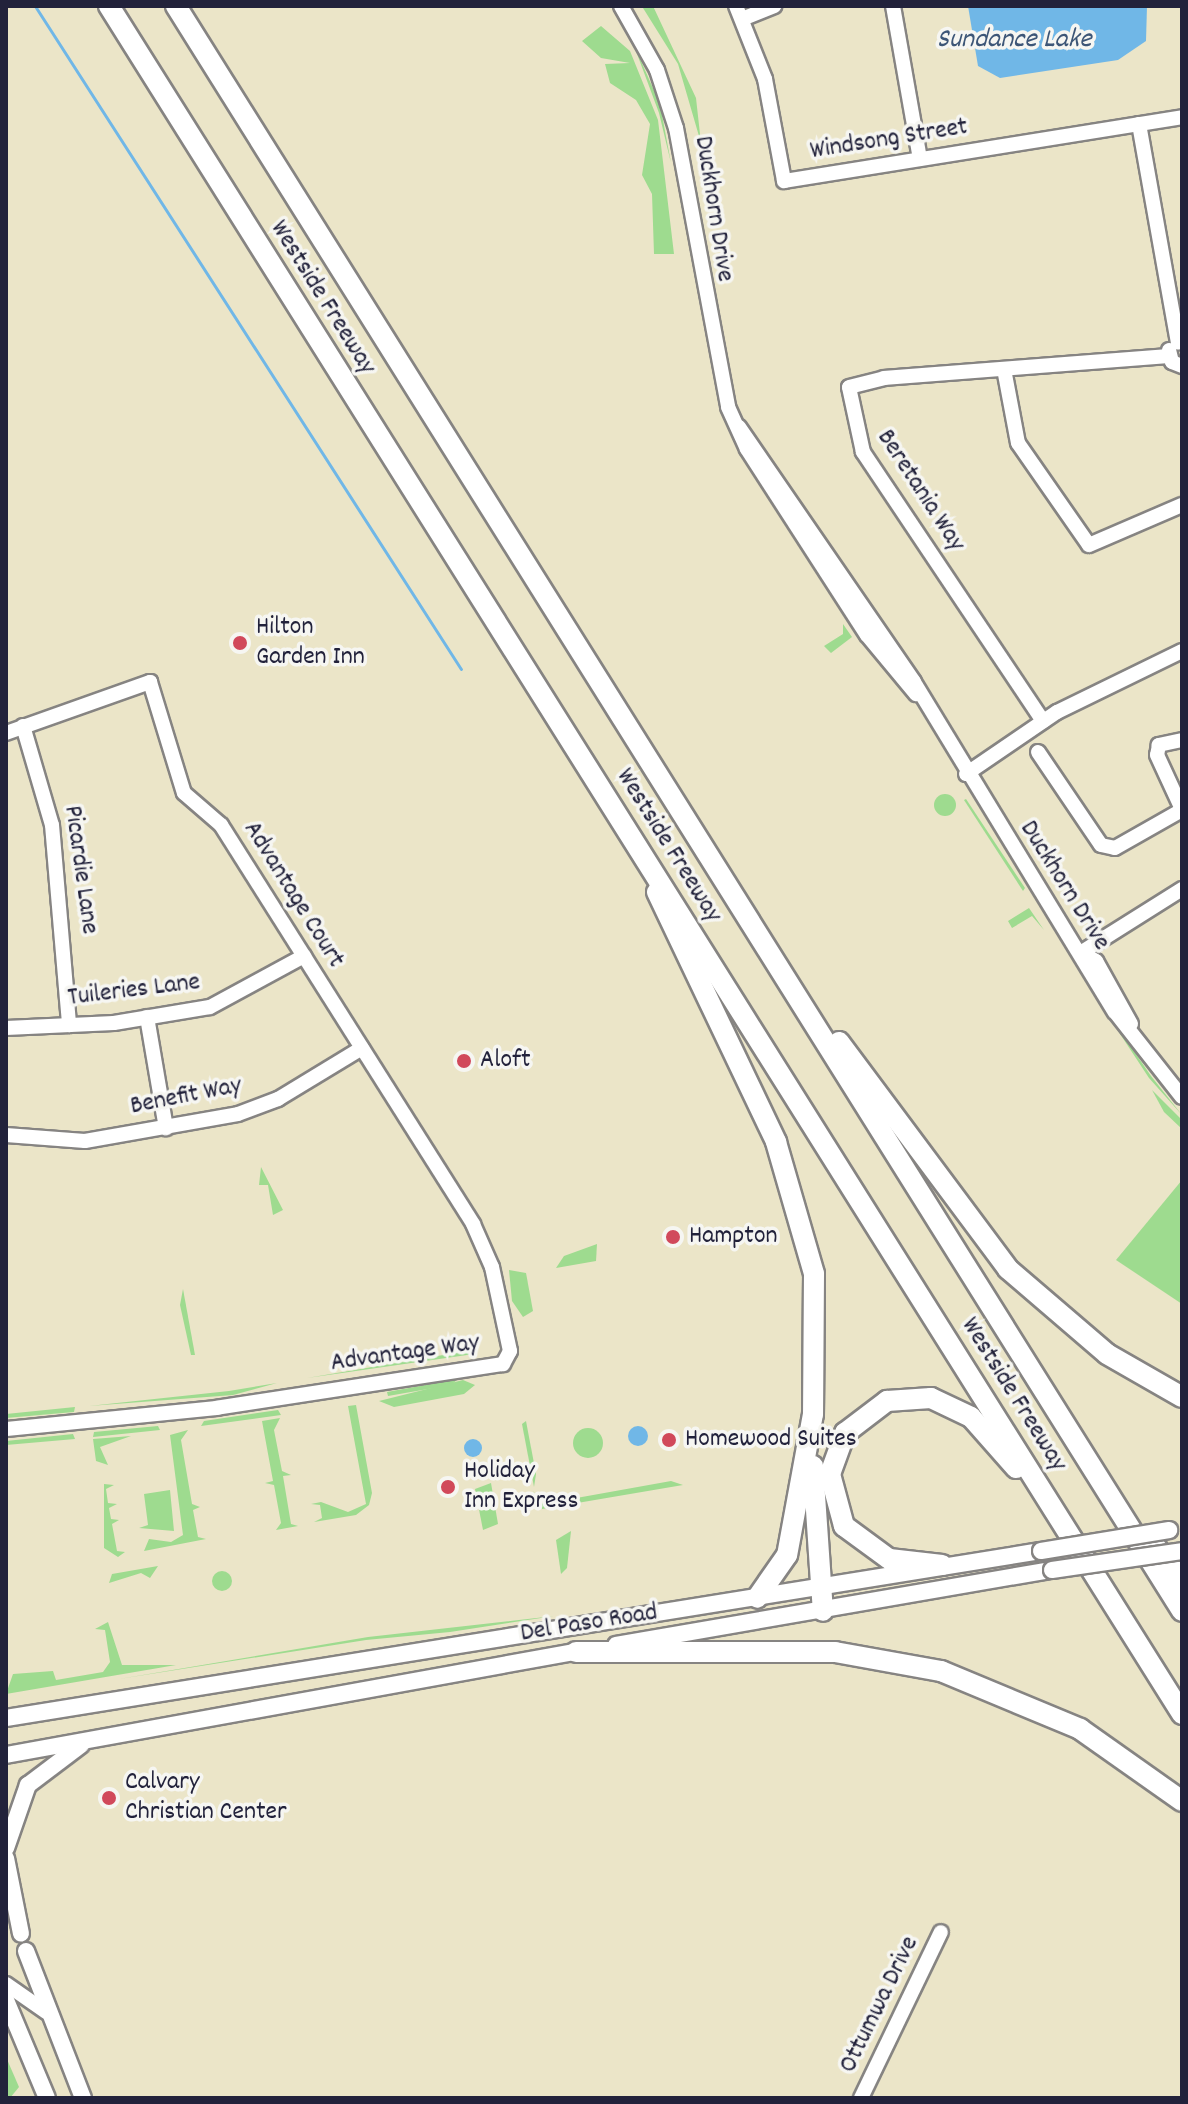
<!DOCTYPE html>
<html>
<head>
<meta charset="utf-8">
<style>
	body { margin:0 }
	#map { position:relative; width:1188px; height:2104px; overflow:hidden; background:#ebe5c8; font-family:Dekko,sans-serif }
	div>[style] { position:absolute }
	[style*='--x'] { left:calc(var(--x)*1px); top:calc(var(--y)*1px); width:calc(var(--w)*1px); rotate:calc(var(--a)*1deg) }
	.green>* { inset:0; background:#9edb8f }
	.round { border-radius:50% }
	.water>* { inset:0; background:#70b7e7 }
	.stream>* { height:3px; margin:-1.5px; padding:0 1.5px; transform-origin:1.5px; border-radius:1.5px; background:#70b7e7 }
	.roads { filter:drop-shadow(2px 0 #868482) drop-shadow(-2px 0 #868482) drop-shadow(0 2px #868482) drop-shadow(0 -2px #868482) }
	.minor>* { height:14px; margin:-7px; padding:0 7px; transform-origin:7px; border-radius:7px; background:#fff }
	.major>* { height:16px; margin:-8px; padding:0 8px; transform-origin:8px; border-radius:8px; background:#fff }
	.highway>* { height:20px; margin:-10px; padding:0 10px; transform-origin:10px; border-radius:10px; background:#fff }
	.bridges { filter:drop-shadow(2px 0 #868482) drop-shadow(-2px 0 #868482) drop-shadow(0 2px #868482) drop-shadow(0 -2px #868482) }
	.major-bridge>* { height:16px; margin:-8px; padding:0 8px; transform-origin:8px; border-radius:8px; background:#fff }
	.dots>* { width:22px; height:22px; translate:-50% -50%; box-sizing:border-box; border:4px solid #f6f6f2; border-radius:50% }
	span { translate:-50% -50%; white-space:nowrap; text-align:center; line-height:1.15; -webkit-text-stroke:7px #f6f6f2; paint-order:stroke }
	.street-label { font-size:26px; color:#22223b }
	.poi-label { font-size:26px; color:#22223b }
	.left { translate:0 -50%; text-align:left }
	.water-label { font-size:28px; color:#3d5677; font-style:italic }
	.frame { position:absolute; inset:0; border:8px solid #22223b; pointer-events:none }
</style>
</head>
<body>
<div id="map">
	<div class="green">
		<i style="clip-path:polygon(653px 6px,696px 98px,701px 143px,678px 64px,643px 8px)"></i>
		<i style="clip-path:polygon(601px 26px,630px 51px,658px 120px,674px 254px,654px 254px,652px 194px,642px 175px,650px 124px,636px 100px,610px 83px,605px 64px,630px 63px,601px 58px,582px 41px)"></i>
		<i style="clip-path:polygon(633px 43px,660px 104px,671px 163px,659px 113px)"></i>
		<i style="clip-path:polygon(843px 624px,852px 637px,831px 653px,824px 646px,843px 634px)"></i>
		<i class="round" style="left:934px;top:794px;width:22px;height:22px"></i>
		<i style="clip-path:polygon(966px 799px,1025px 888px,1023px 891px,964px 800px)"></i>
		<i style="clip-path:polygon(1029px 908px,1044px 930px,1032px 916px,1012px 928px,1008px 921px)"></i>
		<i style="clip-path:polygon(1080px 973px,1151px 1076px,1182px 1115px,1149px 1078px)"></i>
		<i style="clip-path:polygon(1152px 1090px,1182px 1120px,1182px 1129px,1164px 1112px)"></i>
		<i style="clip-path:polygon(261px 1167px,283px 1210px,273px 1215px,268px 1185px,259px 1185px)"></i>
		<i style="clip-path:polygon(1182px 1180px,1182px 1304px,1116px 1260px)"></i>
		<i style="clip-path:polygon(597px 1244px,596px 1261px,556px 1268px,564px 1256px)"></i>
		<i style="clip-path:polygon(509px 1270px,526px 1273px,533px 1311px,523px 1317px,512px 1301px)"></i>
		<i style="clip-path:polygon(183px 1289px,195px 1355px,191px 1355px,180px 1305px)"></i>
		<i style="clip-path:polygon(467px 1351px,474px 1354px,307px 1378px)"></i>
		<i style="clip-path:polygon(458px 1379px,451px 1385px,388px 1396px,387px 1392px)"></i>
		<i style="clip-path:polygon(463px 1380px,475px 1385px,464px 1394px,394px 1407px,379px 1401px)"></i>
		<i style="clip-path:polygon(277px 1383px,233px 1395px,89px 1406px,229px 1391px)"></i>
		<i style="clip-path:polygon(356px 1405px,372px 1493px,369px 1505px,356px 1515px,314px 1522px,322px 1518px,320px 1505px,311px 1504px,321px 1502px,348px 1512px,366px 1504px,348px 1406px)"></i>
		<i style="clip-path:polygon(75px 1407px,74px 1412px,6px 1418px,6px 1414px)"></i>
		<i style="clip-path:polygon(278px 1410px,281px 1415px,201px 1426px,204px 1421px)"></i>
		<i style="clip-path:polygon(280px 1418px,274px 1430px,282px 1471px,291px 1475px,283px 1476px,291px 1524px,298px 1526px,276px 1530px,281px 1523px,274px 1485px,265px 1483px,273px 1481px,262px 1421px)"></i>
		<i style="clip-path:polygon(526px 1421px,536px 1474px,534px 1487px,522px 1424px)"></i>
		<i style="clip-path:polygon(158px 1426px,160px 1430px,93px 1437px,94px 1432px)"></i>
		<i class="round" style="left:573px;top:1428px;width:30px;height:30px"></i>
		<i style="clip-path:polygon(188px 1430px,181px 1440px,192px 1504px,200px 1507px,193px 1510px,198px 1537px,206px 1539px,144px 1551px,149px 1539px,171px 1542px,183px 1535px,170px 1435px)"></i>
		<i style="clip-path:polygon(73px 1434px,75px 1439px,6px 1445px,6px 1441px)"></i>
		<i style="clip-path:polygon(131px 1436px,100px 1447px,108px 1465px,96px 1461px,93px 1439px)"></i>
		<i style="clip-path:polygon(671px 1481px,683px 1485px,542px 1509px,533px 1491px,543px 1504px)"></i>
		<i style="clip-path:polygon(491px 1483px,498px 1524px,483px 1530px,475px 1489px)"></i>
		<i style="clip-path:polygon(104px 1484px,114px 1485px,106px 1489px,108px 1503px,117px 1504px,109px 1508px,111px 1519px,119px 1520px,112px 1524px,117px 1551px,125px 1552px,118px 1557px,104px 1548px)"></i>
		<i style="clip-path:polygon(170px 1490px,174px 1531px,139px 1528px,148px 1525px,144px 1494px)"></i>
		<i style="clip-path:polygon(571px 1531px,567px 1568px,561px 1574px,556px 1540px)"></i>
		<i style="clip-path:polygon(158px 1566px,150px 1578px,141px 1573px,109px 1583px,112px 1574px)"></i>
		<i class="round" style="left:212px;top:1571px;width:20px;height:20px"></i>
		<i style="clip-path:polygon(554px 1616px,450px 1632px,366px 1640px,119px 1679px,368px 1637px)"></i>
		<i style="clip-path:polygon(108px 1622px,122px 1665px,176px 1665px,6px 1694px,13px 1674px,53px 1671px,56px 1680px,103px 1672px,110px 1662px,105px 1630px,95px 1629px)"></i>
		<i style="clip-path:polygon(6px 2057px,19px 2087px,10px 2098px,6px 2098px)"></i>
	</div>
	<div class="water">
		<i style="clip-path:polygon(968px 6px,1147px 6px,1146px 41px,1118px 60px,1000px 78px,978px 66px)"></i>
		<i class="round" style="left:628px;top:1426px;width:20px;height:20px"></i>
		<i class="round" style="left:464px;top:1439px;width:18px;height:18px"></i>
	</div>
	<div class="stream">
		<i style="--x:35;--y:6;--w:788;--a:57.28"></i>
	</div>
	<div class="roads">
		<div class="minor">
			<i style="--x:621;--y:6;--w:73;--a:60.6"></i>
			<i style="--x:657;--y:70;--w:61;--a:71.9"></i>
			<i style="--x:676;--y:128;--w:284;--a:79.4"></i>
			<i style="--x:728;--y:407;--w:46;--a:65.7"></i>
			<i style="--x:747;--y:449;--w:221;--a:57.2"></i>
			<i style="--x:867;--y:635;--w:77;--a:50.3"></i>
			<i style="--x:736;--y:6;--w:79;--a:68.3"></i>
			<i style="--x:765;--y:79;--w:104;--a:79.4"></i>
			<i style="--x:784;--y:181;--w:403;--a:-9.1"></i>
			<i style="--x:893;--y:6;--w:155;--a:80"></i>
			<i style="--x:742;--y:19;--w:35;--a:-22"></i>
			<i style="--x:1139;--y:124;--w:222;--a:79.9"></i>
			<i style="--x:1169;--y:350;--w:12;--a:76"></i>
			<i style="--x:1172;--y:362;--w:11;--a:22"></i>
			<i style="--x:1004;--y:369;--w:75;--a:79.3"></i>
			<i style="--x:1018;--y:443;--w:124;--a:55.2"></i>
			<i style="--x:1089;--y:545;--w:101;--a:-23.3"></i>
			<i style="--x:739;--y:427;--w:309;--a:55.5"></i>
			<i style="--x:914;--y:682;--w:386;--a:58.7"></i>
			<i style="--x:1115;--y:1012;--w:108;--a:51.8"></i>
			<i style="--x:1043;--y:721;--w:324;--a:-123.8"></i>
			<i style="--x:863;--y:452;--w:66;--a:-102.2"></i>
			<i style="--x:849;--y:387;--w:36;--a:-14"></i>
			<i style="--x:884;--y:378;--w:285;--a:-4.4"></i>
			<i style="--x:23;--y:726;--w:103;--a:73.7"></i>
			<i style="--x:52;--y:825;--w:201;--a:85.1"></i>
			<i style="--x:6;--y:733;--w:153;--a:-19.5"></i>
			<i style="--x:150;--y:682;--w:116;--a:73"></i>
			<i style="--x:184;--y:793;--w:49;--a:40.9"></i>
			<i style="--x:221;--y:825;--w:472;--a:57.7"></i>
			<i style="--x:473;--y:1224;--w:47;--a:66.2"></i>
			<i style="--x:492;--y:1267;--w:86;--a:77.9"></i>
			<i style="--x:510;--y:1351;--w:15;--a:118"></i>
			<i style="--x:503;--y:1364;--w:289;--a:171.3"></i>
			<i style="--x:217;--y:1408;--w:212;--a:174.3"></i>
			<i style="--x:1182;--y:740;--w:24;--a:168"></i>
			<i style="--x:1159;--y:745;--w:10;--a:101"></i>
			<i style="--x:1157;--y:755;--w:60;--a:65.2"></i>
			<i style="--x:1038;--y:752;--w:112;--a:55.9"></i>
			<i style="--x:1101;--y:845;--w:14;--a:12"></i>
			<i style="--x:1115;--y:848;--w:77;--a:-29.6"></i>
			<i style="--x:966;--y:774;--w:110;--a:-34.3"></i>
			<i style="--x:1057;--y:712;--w:139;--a:-26"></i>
			<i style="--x:1082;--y:952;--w:118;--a:-32.2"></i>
			<i style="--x:1082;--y:952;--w:17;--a:33"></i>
			<i style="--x:1096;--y:961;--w:72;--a:60.9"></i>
			<i style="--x:147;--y:1017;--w:113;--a:80.3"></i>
			<i style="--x:6;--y:1028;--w:108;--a:-2.7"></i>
			<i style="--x:114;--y:1023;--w:97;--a:-9.5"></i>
			<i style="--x:210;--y:1007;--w:107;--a:-28.5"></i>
			<i style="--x:6;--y:1135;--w:79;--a:4.3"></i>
			<i style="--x:85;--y:1141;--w:155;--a:-10"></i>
			<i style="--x:238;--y:1114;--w:43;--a:-20.6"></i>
			<i style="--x:278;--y:1099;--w:98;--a:-31.3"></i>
			<i style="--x:6;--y:1984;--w:49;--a:35"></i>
			<i style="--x:861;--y:2098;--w:184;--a:-64.3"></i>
		</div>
		<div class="major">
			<i style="--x:616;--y:1645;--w:442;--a:-9.8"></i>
			<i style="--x:6;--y:1718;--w:1048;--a:-9.17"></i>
			<i style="--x:6;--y:1755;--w:588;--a:-10.28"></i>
			<i style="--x:6;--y:1848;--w:67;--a:-70.8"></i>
			<i style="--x:28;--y:1785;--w:66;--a:-37"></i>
			<i style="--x:6;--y:1858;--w:77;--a:78.8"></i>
			<i style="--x:26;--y:1951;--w:158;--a:68.8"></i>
			<i style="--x:6;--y:2000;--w:106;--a:67.3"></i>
		</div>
		<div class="highway">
			<i style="--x:109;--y:6;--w:2017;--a:57.86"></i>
			<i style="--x:176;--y:6;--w:1894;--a:57.92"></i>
			<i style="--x:657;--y:892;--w:277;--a:64.5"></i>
			<i style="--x:776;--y:1142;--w:137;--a:73.9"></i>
			<i style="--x:814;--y:1274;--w:140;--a:90.4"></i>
			<i style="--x:813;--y:1414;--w:143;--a:100.4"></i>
			<i style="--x:787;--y:1555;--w:52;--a:124.9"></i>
			<i style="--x:839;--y:1042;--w:283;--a:53.3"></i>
			<i style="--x:1008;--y:1269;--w:130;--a:40.6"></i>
			<i style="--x:1107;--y:1354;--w:86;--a:29.8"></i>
			<i style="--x:813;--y:1466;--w:145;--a:86.1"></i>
			<i style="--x:1155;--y:1546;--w:44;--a:52.4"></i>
			<i style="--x:942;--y:1565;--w:53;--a:-173.5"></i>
			<i style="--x:889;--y:1559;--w:56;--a:-143.7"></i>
			<i style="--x:844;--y:1526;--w:54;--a:-105.1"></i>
			<i style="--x:830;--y:1474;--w:44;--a:-69.9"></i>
			<i style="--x:845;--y:1433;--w:53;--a:-37.3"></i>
			<i style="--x:887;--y:1401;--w:44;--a:-3.9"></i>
			<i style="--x:931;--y:1398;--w:44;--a:25.4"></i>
			<i style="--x:971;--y:1417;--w:68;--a:48.6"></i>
			<i style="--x:576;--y:1652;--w:259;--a:0"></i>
			<i style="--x:835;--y:1652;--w:108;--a:10.2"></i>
			<i style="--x:941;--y:1671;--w:151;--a:22.6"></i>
			<i style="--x:1080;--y:1729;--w:125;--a:35.2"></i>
		</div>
	</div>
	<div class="bridges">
		<div class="major-bridge">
			<i style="--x:1041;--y:1551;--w:130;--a:-9.3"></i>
			<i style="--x:1052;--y:1570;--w:131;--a:-8.3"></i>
		</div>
	</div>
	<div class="dots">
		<i style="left:240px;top:643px;background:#d1495b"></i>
		<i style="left:464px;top:1061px;background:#d1495b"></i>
		<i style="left:673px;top:1237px;background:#d1495b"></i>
		<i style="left:669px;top:1440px;background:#d1495b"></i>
		<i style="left:448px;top:1487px;background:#d1495b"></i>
		<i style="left:109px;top:1798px;background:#d1495b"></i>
	</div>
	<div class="street-label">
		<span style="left:889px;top:140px;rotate:-9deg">Windsong Street</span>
		<span style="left:713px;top:209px;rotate:81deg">Duckhorn Drive</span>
		<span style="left:322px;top:298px;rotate:58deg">Westside Freeway</span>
		<span style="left:920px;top:491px;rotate:57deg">Beretania Way</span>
		<span style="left:668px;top:846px;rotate:58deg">Westside Freeway</span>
		<span style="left:80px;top:870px;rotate:82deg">Picardie Lane</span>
		<span style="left:1064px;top:886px;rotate:58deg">Duckhorn Drive</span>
		<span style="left:293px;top:895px;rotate:58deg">Advantage Court</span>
		<span style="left:134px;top:991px;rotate:-7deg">Tuileries Lane</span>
		<span style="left:186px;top:1097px;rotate:-11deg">Benefit Way</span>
		<span style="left:405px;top:1354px;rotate:-8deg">Advantage Way</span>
		<span style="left:1013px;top:1395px;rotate:58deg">Westside Freeway</span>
		<span style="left:589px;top:1624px;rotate:-9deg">Del Paso Road</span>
		<span style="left:880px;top:2005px;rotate:-64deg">Ottumwa Drive</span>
	</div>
	<div class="poi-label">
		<span class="left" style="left:256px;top:643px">Hilton<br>Garden Inn</span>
		<span class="left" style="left:480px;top:1061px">Aloft</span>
		<span class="left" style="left:689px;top:1237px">Hampton</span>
		<span class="left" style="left:685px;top:1440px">Homewood Suites</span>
		<span class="left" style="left:464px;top:1487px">Holiday<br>Inn Express</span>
		<span class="left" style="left:125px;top:1798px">Calvary<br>Christian Center</span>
	</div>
	<div class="water-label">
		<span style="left:1014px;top:41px">Sundance Lake</span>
	</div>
	<div class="frame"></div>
</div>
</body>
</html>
